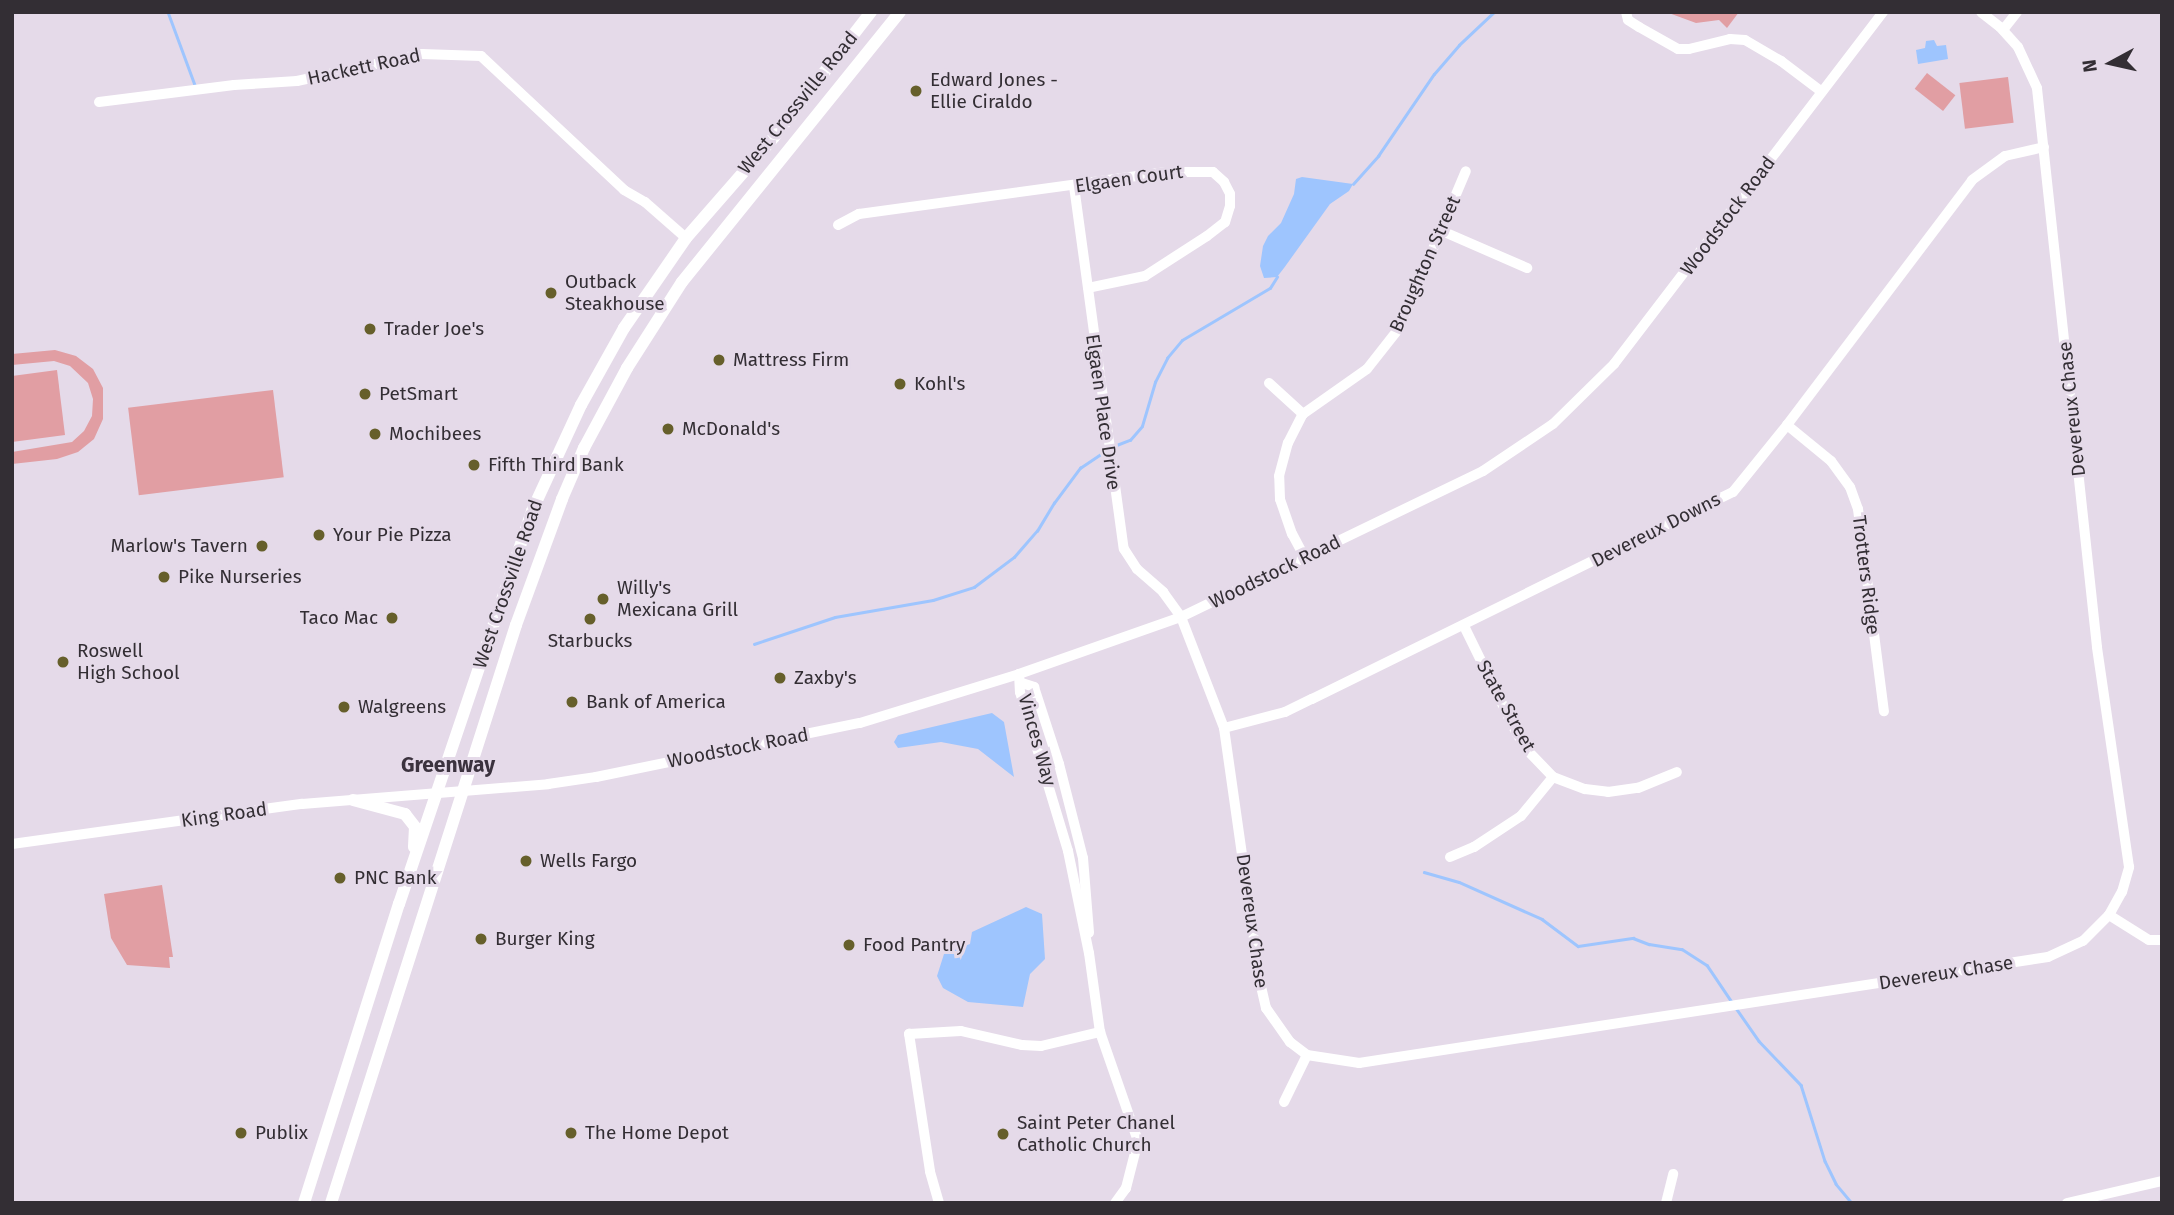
<!DOCTYPE html>
<html>
<head>
<meta charset="utf-8">
<style>
	body { margin:0 }
	#map { position:relative; width:2174px; height:1215px; overflow:hidden; background:#e5dae9; font-family:"Fira Sans",sans-serif }
	div>[style] { position:absolute }
	[style*='--x'] { left:calc(var(--x)*1px); top:calc(var(--y)*1px); width:calc(var(--w)*1px); rotate:calc(var(--a)*1deg) }
	.green>* { inset:0; background:#e19ea3; transform-origin:0 0 }
	.water>* { inset:0; background:#9ec5fe }
	.stream>* { height:2.5px; margin:-1.25px; padding:0 1.25px; transform-origin:1.25px; border-radius:1.25px; background:#9ec5fe }
	.minor>* { height:10px; margin:-5px; padding:0 5px; transform-origin:5px; border-radius:5px; background:#fff }
	.major>* { height:12px; margin:-6px; padding:0 6px; transform-origin:6px; border-radius:6px; background:#fff }
	.dots>* { width:19px; height:19px; translate:-50% -50%; box-sizing:border-box; border:4px solid #e5dae9; border-radius:50% }
	span { translate:-50% -50%; white-space:nowrap; text-align:center; line-height:1.15; -webkit-text-stroke:6px #e5dae9; paint-order:stroke }
	.street-label { font-size:19px; color:#332e34 }
	.poi-label { font-size:19px; color:#332e34 }
	.left { translate:0 -50%; text-align:left }
	.right { translate:-100% -50%; text-align:right }
	.neighbourhood-label { font-size:21px; color:#3b323e; font-weight:700 }
	.frame { position:absolute; inset:0; border:14px solid #332e34; pointer-events:none }
	.north { position:absolute; left:2076px; top:28px; width:70px; height:70px; -webkit-text-stroke:5px #e5dae9; paint-order:stroke; rotate:262deg; font-size:19px; font-weight:700; line-height:28px; text-align:center; color:#332e34 }
	.north::after { content:''; display:block; margin:auto; width:24px; height:32px; background:#332e34; clip-path:polygon(50% 0,100% 100%,50% 72%,0 100%) }
</style>
</head>
<body>
<div id="map">
	<div class="green">
		<i style="clip-path:polygon(1666px 12px,1697px 14px,1739px 12px,1727px 28px,1719px 20px,1696px 23px)"></i>
		<i style="left:1927px;top:73px;width:36px;height:20px;rotate:38deg"></i>
		<i style="left:2008px;top:77px;width:46px;height:49px;rotate:83deg"></i>
		<i style="clip-path:polygon(55px 350px,76px 356px,93px 369px,103px 388px,103px 419px,94px 439px,78px 452px,57px 459px,12px 464px,12px 452px,72px 442px,84px 431px,92px 416px,93px 399px,88px 383px,70px 366px,54px 361px,12px 365px,12px 354px)"></i>
		<i style="clip-path:polygon(57px 370px,65px 435px,12px 442px,12px 376px)"></i>
		<i style="left:273px;top:390px;width:88px;height:146px;rotate:83deg"></i>
		<i style="clip-path:polygon(162px 885px,173px 957px,169px 957px,170px 968px,127px 965px,111px 938px,104px 894px)"></i>
	</div>
	<div class="water">
		<i style="clip-path:polygon(1934px 40px,1937px 46px,1946px 45px,1948px 59px,1918px 64px,1916px 50px,1925px 48px,1926px 41px)"></i>
		<i style="clip-path:polygon(1302px 177px,1353px 184px,1349px 191px,1330px 204px,1284px 268px,1277px 277px,1264px 278px,1260px 266px,1263px 246px,1268px 236px,1281px 223px,1294px 194px,1296px 179px)"></i>
		<i style="clip-path:polygon(992px 713px,1004px 722px,1014px 777px,978px 749px,941px 742px,898px 748px,894px 742px,898px 735px)"></i>
		<i style="clip-path:polygon(1026px 907px,1042px 914px,1045px 959px,1030px 974px,1023px 1007px,968px 1002px,943px 988px,937px 976px,944px 954px,970px 944px,972px 932px)"></i>
	</div>
	<div class="stream">
		<i style="--x:168;--y:12;--w:78;--a:69.7"></i>
		<i style="--x:1353;--y:184;--w:38;--a:-48"></i>
		<i style="--x:1378;--y:156;--w:99;--a:-55.7"></i>
		<i style="--x:1434;--y:74;--w:38;--a:-49"></i>
		<i style="--x:1459;--y:45;--w:48;--a:-43.3"></i>
		<i style="--x:1114;--y:446;--w:17;--a:-21"></i>
		<i style="--x:1130;--y:440;--w:18;--a:-49"></i>
		<i style="--x:1142;--y:426;--w:46;--a:-73.5"></i>
		<i style="--x:1155;--y:382;--w:27;--a:-63"></i>
		<i style="--x:1167;--y:358;--w:23;--a:-50"></i>
		<i style="--x:1182;--y:340;--w:102;--a:-30.6"></i>
		<i style="--x:1270;--y:288;--w:13;--a:-58"></i>
		<i style="--x:754;--y:644;--w:85;--a:-18.4"></i>
		<i style="--x:835;--y:617;--w:99;--a:-9.8"></i>
		<i style="--x:933;--y:600;--w:43;--a:-17.6"></i>
		<i style="--x:974;--y:587;--w:50;--a:-36.9"></i>
		<i style="--x:1014;--y:557;--w:35;--a:-49"></i>
		<i style="--x:1037;--y:531;--w:33;--a:-59"></i>
		<i style="--x:1054;--y:503;--w:44;--a:-53.4"></i>
		<i style="--x:1080;--y:468;--w:34;--a:-34"></i>
		<i style="--x:1424;--y:872;--w:36;--a:16"></i>
		<i style="--x:1459;--y:882;--w:91;--a:24"></i>
		<i style="--x:1542;--y:919;--w:45;--a:36.9"></i>
		<i style="--x:1578;--y:946;--w:56;--a:-8.3"></i>
		<i style="--x:1633;--y:938;--w:17;--a:21"></i>
		<i style="--x:1649;--y:944;--w:33;--a:9"></i>
		<i style="--x:1682;--y:949;--w:30;--a:33"></i>
		<i style="--x:1707;--y:965;--w:45;--a:56"></i>
		<i style="--x:1736;--y:1008;--w:40;--a:55.1"></i>
		<i style="--x:1759;--y:1041;--w:61;--a:46.3"></i>
		<i style="--x:1801;--y:1085;--w:80;--a:72.5"></i>
		<i style="--x:1825;--y:1161;--w:25;--a:64"></i>
		<i style="--x:1836;--y:1184;--w:25;--a:50"></i>
	</div>
	<div class="minor">
		<i style="--x:1626;--y:12;--w:8;--a:76"></i>
		<i style="--x:1628;--y:20;--w:13;--a:32"></i>
		<i style="--x:1639;--y:27;--w:45;--a:29.4"></i>
		<i style="--x:1678;--y:49;--w:11;--a:0"></i>
		<i style="--x:1689;--y:49;--w:42;--a:-13.7"></i>
		<i style="--x:1730;--y:39;--w:15;--a:4"></i>
		<i style="--x:1745;--y:40;--w:42;--a:30.3"></i>
		<i style="--x:1781;--y:61;--w:51;--a:37.1"></i>
		<i style="--x:2003;--y:30;--w:23;--a:-52"></i>
		<i style="--x:99;--y:102;--w:136;--a:-7.2"></i>
		<i style="--x:234;--y:85;--w:63;--a:-3.6"></i>
		<i style="--x:297;--y:81;--w:128;--a:-12.2"></i>
		<i style="--x:422;--y:54;--w:59;--a:1.9"></i>
		<i style="--x:481;--y:56;--w:196;--a:43.1"></i>
		<i style="--x:624;--y:190;--w:24;--a:30"></i>
		<i style="--x:645;--y:202;--w:55;--a:41.3"></i>
		<i style="--x:1074;--y:186;--w:366;--a:82.2"></i>
		<i style="--x:1124;--y:549;--w:24;--a:57"></i>
		<i style="--x:1137;--y:569;--w:35;--a:41"></i>
		<i style="--x:1163;--y:592;--w:31;--a:54"></i>
		<i style="--x:1181;--y:617;--w:119;--a:68.8"></i>
		<i style="--x:1224;--y:728;--w:257;--a:81.9"></i>
		<i style="--x:1260;--y:982;--w:27;--a:77"></i>
		<i style="--x:1266;--y:1008;--w:42;--a:54.8"></i>
		<i style="--x:1290;--y:1042;--w:21;--a:37"></i>
		<i style="--x:1307;--y:1055;--w:53;--a:8.7"></i>
		<i style="--x:1359;--y:1063;--w:697;--a:-8.75"></i>
		<i style="--x:2048;--y:957;--w:38;--a:-25"></i>
		<i style="--x:2083;--y:941;--w:37;--a:-45"></i>
		<i style="--x:2109;--y:915;--w:26;--a:-61"></i>
		<i style="--x:2122;--y:892;--w:26;--a:-74"></i>
		<i style="--x:2129;--y:867;--w:222;--a:-98.3"></i>
		<i style="--x:2097;--y:647;--w:562;--a:-96.13"></i>
		<i style="--x:2037;--y:88;--w:45;--a:-114.9"></i>
		<i style="--x:2018;--y:47;--w:27;--a:-132"></i>
		<i style="--x:2000;--y:27;--w:24;--a:-142"></i>
		<i style="--x:838;--y:225;--w:24;--a:-28"></i>
		<i style="--x:859;--y:214;--w:310;--a:-7.8"></i>
		<i style="--x:1166;--y:172;--w:47;--a:0"></i>
		<i style="--x:1213;--y:172;--w:15;--a:42"></i>
		<i style="--x:1224;--y:182;--w:13;--a:63"></i>
		<i style="--x:1230;--y:194;--w:12;--a:90"></i>
		<i style="--x:1230;--y:206;--w:17;--a:107"></i>
		<i style="--x:1225;--y:222;--w:23;--a:142"></i>
		<i style="--x:1207;--y:236;--w:74;--a:147.2"></i>
		<i style="--x:1145;--y:276;--w:58;--a:168.1"></i>
		<i style="--x:1442;--y:231;--w:93;--a:23.5"></i>
		<i style="--x:1269;--y:383;--w:46;--a:42.4"></i>
		<i style="--x:1787;--y:425;--w:57;--a:39.3"></i>
		<i style="--x:1831;--y:461;--w:32;--a:54"></i>
		<i style="--x:1850;--y:487;--w:23;--a:70"></i>
		<i style="--x:1858;--y:509;--w:204;--a:82.7"></i>
		<i style="--x:1305;--y:558;--w:27;--a:-118"></i>
		<i style="--x:1292;--y:534;--w:37;--a:-109"></i>
		<i style="--x:1280;--y:499;--w:23;--a:-92"></i>
		<i style="--x:1279;--y:476;--w:34;--a:-75"></i>
		<i style="--x:1288;--y:443;--w:33;--a:-63"></i>
		<i style="--x:1303;--y:414;--w:78;--a:-35.1"></i>
		<i style="--x:1367;--y:369;--w:53;--a:-51.8"></i>
		<i style="--x:1400;--y:327;--w:169;--a:-67.1"></i>
		<i style="--x:1464;--y:626;--w:120;--a:63.9"></i>
		<i style="--x:1517;--y:734;--w:22;--a:56"></i>
		<i style="--x:1529;--y:752;--w:35;--a:46"></i>
		<i style="--x:1553;--y:777;--w:34;--a:21"></i>
		<i style="--x:1585;--y:789;--w:23;--a:7"></i>
		<i style="--x:1608;--y:792;--w:30;--a:-8"></i>
		<i style="--x:1638;--y:788;--w:42;--a:-22.3"></i>
		<i style="--x:1019;--y:674;--w:18;--a:87"></i>
		<i style="--x:1020;--y:692;--w:166;--a:73.2"></i>
		<i style="--x:1068;--y:851;--w:104;--a:78.4"></i>
		<i style="--x:1089;--y:953;--w:80;--a:82.1"></i>
		<i style="--x:1100;--y:1032;--w:115;--a:70.8"></i>
		<i style="--x:1138;--y:1141;--w:49;--a:104.3"></i>
		<i style="--x:1126;--y:1188;--w:19;--a:126"></i>
		<i style="--x:1022;--y:683;--w:13;--a:18"></i>
		<i style="--x:1034;--y:687;--w:81;--a:72"></i>
		<i style="--x:1059;--y:764;--w:97;--a:75.7"></i>
		<i style="--x:1083;--y:858;--w:75;--a:85.4"></i>
		<i style="--x:1224;--y:728;--w:63;--a:-14.7"></i>
		<i style="--x:1285;--y:712;--w:30;--a:-26"></i>
		<i style="--x:1312;--y:699;--w:469;--a:-26.2"></i>
		<i style="--x:1733;--y:492;--w:86;--a:-51.1"></i>
		<i style="--x:1787;--y:425;--w:307;--a:-52.9"></i>
		<i style="--x:1972;--y:180;--w:41;--a:-36"></i>
		<i style="--x:2005;--y:156;--w:40;--a:-13"></i>
		<i style="--x:12;--y:844;--w:293;--a:-7.9"></i>
		<i style="--x:302;--y:804;--w:247;--a:-4.6"></i>
		<i style="--x:548;--y:784;--w:49;--a:-8.3"></i>
		<i style="--x:596;--y:777;--w:269;--a:-11.6"></i>
		<i style="--x:860;--y:723;--w:166;--a:-17.1"></i>
		<i style="--x:1019;--y:674;--w:172;--a:-19.4"></i>
		<i style="--x:1181;--y:617;--w:335;--a:-25.8"></i>
		<i style="--x:1483;--y:471;--w:84;--a:-33.9"></i>
		<i style="--x:1553;--y:424;--w:86;--a:-44.5"></i>
		<i style="--x:1614;--y:364;--w:443;--a:-52.6"></i>
		<i style="--x:1450;--y:857;--w:26;--a:-23"></i>
		<i style="--x:1474;--y:847;--w:56;--a:-33.4"></i>
		<i style="--x:1521;--y:816;--w:50;--a:-50.6"></i>
		<i style="--x:2109;--y:915;--w:47;--a:32"></i>
		<i style="--x:2149;--y:940;--w:13;--a:0"></i>
		<i style="--x:1284;--y:1102;--w:52;--a:-63.9"></i>
		<i style="--x:939;--y:1203;--w:33;--a:-106"></i>
		<i style="--x:930;--y:1171;--w:139;--a:-98.7"></i>
		<i style="--x:909;--y:1034;--w:52;--a:-3.3"></i>
		<i style="--x:961;--y:1031;--w:63;--a:12.9"></i>
		<i style="--x:1022;--y:1045;--w:19;--a:3"></i>
		<i style="--x:1041;--y:1046;--w:61;--a:-13.3"></i>
		<i style="--x:1666;--y:1203;--w:30;--a:-76"></i>
		<i style="--x:2067;--y:1203;--w:98;--a:-13"></i>
	</div>
	<div class="major">
		<i style="--x:353;--y:800;--w:54;--a:15.1"></i>
		<i style="--x:405;--y:814;--w:16;--a:52"></i>
		<i style="--x:415;--y:827;--w:20;--a:93"></i>
		<i style="--x:304;--y:1203;--w:314;--a:-72.4"></i>
		<i style="--x:399;--y:904;--w:415;--a:-71.3"></i>
		<i style="--x:532;--y:511;--w:117;--a:-65.2"></i>
		<i style="--x:581;--y:405;--w:88;--a:-60.8"></i>
		<i style="--x:624;--y:328;--w:109;--a:-55.4"></i>
		<i style="--x:686;--y:238;--w:134;--a:-48.9"></i>
		<i style="--x:774;--y:137;--w:158;--a:-52.2"></i>
		<i style="--x:331;--y:1203;--w:607;--a:-72.25"></i>
		<i style="--x:516;--y:625;--w:134;--a:-69.9"></i>
		<i style="--x:562;--y:499;--w:56;--a:-66.7"></i>
		<i style="--x:584;--y:448;--w:91;--a:-61.7"></i>
		<i style="--x:627;--y:368;--w:102;--a:-57.4"></i>
		<i style="--x:682;--y:282;--w:347;--a:-51.1"></i>
	</div>
	<div class="dots">
		<i style="left:916px;top:91px;background:#665f2b"></i>
		<i style="left:551px;top:293px;background:#665f2b"></i>
		<i style="left:370px;top:329px;background:#665f2b"></i>
		<i style="left:719px;top:360px;background:#665f2b"></i>
		<i style="left:900px;top:384px;background:#665f2b"></i>
		<i style="left:365px;top:394px;background:#665f2b"></i>
		<i style="left:668px;top:429px;background:#665f2b"></i>
		<i style="left:375px;top:434px;background:#665f2b"></i>
		<i style="left:474px;top:465px;background:#665f2b"></i>
		<i style="left:319px;top:535px;background:#665f2b"></i>
		<i style="left:262px;top:546px;background:#665f2b"></i>
		<i style="left:164px;top:577px;background:#665f2b"></i>
		<i style="left:603px;top:599px;background:#665f2b"></i>
		<i style="left:392px;top:618px;background:#665f2b"></i>
		<i style="left:590px;top:619px;background:#665f2b"></i>
		<i style="left:63px;top:662px;background:#665f2b"></i>
		<i style="left:780px;top:678px;background:#665f2b"></i>
		<i style="left:572px;top:702px;background:#665f2b"></i>
		<i style="left:344px;top:707px;background:#665f2b"></i>
		<i style="left:526px;top:861px;background:#665f2b"></i>
		<i style="left:340px;top:878px;background:#665f2b"></i>
		<i style="left:481px;top:939px;background:#665f2b"></i>
		<i style="left:849px;top:945px;background:#665f2b"></i>
		<i style="left:241px;top:1133px;background:#665f2b"></i>
		<i style="left:571px;top:1133px;background:#665f2b"></i>
		<i style="left:1003px;top:1134px;background:#665f2b"></i>
	</div>
	<div class="street-label">
		<span style="left:364px;top:67px;rotate:-12deg">Hackett Road</span>
		<span style="left:798px;top:103px;rotate:-51deg">West Crossville Road</span>
		<span style="left:1129px;top:179px;rotate:-8deg">Elgaen Court</span>
		<span style="left:1728px;top:216px;rotate:-53deg">Woodstock Road</span>
		<span style="left:1425px;top:264px;rotate:-66deg">Broughton Street</span>
		<span style="left:2072px;top:409px;rotate:-96deg">Devereux Chase</span>
		<span style="left:1103px;top:412px;rotate:82deg">Elgaen Place Drive</span>
		<span style="left:1656px;top:530px;rotate:-27deg">Devereux Downs</span>
		<span style="left:1275px;top:572px;rotate:-26deg">Woodstock Road</span>
		<span style="left:1866px;top:575px;rotate:83deg">Trotters Ridge</span>
		<span style="left:508px;top:584px;rotate:-71deg">West Crossville Road</span>
		<span style="left:1506px;top:706px;rotate:61deg">State Street</span>
		<span style="left:1037px;top:740px;rotate:74deg">Vinces Way</span>
		<span style="left:738px;top:748px;rotate:-11deg">Woodstock Road</span>
		<span style="left:224px;top:815px;rotate:-8deg">King Road</span>
		<span style="left:1252px;top:921px;rotate:82deg">Devereux Chase</span>
		<span style="left:1946px;top:973px;rotate:-9deg">Devereux Chase</span>
	</div>
	<div class="poi-label">
		<span class="left" style="left:930px;top:91px">Edward Jones -<br>Ellie Ciraldo</span>
		<span class="left" style="left:565px;top:293px">Outback<br>Steakhouse</span>
		<span class="left" style="left:384px;top:329px">Trader Joe's</span>
		<span class="left" style="left:733px;top:360px">Mattress Firm</span>
		<span class="left" style="left:914px;top:384px">Kohl's</span>
		<span class="left" style="left:379px;top:394px">PetSmart</span>
		<span class="left" style="left:682px;top:429px">McDonald's</span>
		<span class="left" style="left:389px;top:434px">Mochibees</span>
		<span class="left" style="left:488px;top:465px">Fifth Third Bank</span>
		<span class="left" style="left:333px;top:535px">Your Pie Pizza</span>
		<span class="right" style="left:248px;top:546px">Marlow's Tavern</span>
		<span class="left" style="left:178px;top:577px">Pike Nurseries</span>
		<span class="left" style="left:617px;top:599px">Willy's<br>Mexicana Grill</span>
		<span class="right" style="left:378px;top:618px">Taco Mac</span>
		<span style="left:590px;top:641px">Starbucks</span>
		<span class="left" style="left:77px;top:662px">Roswell<br>High School</span>
		<span class="left" style="left:794px;top:678px">Zaxby's</span>
		<span class="left" style="left:586px;top:702px">Bank of America</span>
		<span class="left" style="left:358px;top:707px">Walgreens</span>
		<span class="left" style="left:540px;top:861px">Wells Fargo</span>
		<span class="left" style="left:354px;top:878px">PNC Bank</span>
		<span class="left" style="left:495px;top:939px">Burger King</span>
		<span class="left" style="left:863px;top:945px">Food Pantry</span>
		<span class="left" style="left:1017px;top:1134px">Saint Peter Chanel<br>Catholic Church</span>
		<span class="left" style="left:255px;top:1133px">Publix</span>
		<span class="left" style="left:585px;top:1133px">The Home Depot</span>
	</div>
	<div class="neighbourhood-label">
		<span style="left:448px;top:765px">Greenway</span>
	</div>
	<div class="frame"></div>
	<div class="north">N</div>
</div>
</body>
</html>
